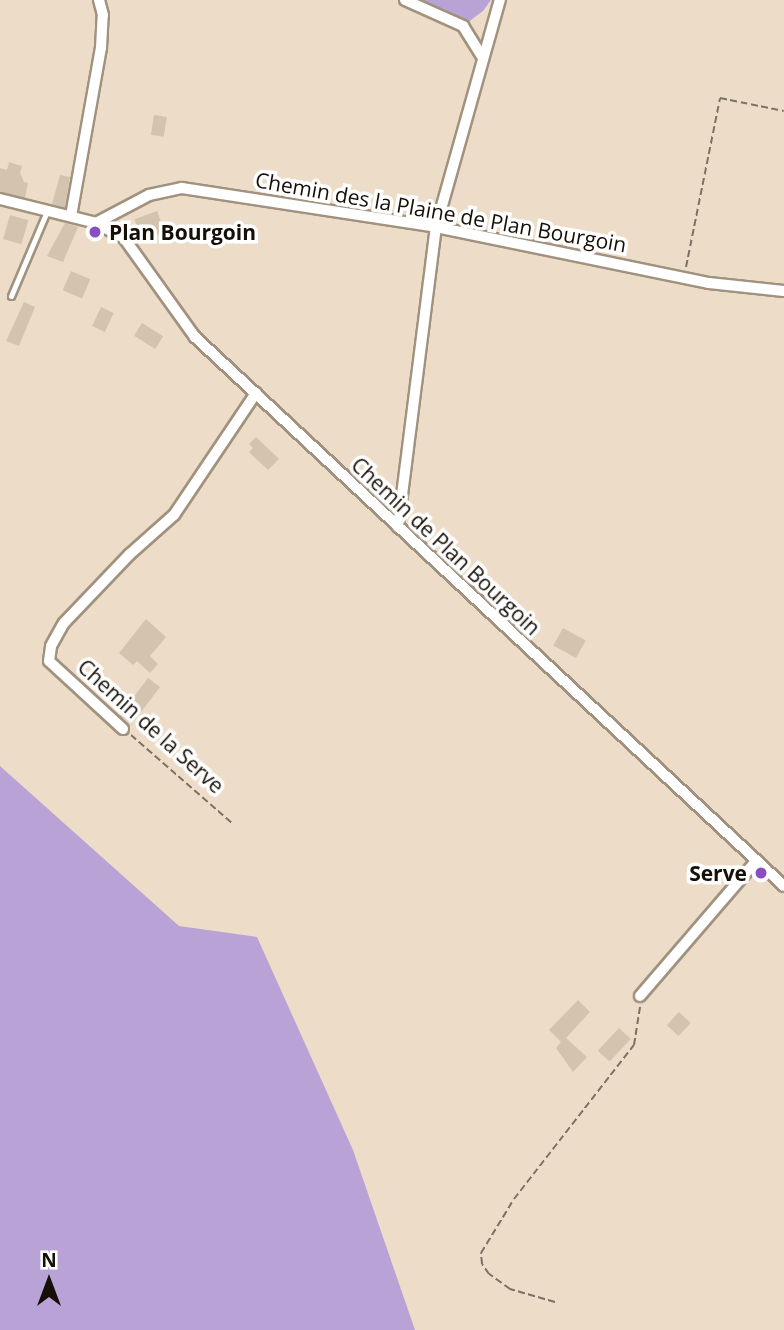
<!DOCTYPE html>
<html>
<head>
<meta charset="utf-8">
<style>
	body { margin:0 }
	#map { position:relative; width:784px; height:1330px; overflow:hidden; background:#edddc8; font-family:"Open Sans",sans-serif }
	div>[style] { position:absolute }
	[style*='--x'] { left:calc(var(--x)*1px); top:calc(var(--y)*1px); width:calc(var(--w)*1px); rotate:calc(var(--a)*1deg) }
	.forest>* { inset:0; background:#b9a3d6 }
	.building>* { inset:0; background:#d3c3af; transform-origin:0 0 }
	.path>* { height:2px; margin-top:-1px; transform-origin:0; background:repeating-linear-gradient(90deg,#7c7163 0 7px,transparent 0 10.5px) }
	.roads { filter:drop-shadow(2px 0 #a1927f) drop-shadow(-2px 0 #a1927f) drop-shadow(0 2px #a1927f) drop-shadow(0 -2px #a1927f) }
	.service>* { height:5px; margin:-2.5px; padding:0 2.5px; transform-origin:2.5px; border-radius:2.5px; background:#fff }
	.minor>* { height:10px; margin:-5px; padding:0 5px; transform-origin:5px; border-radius:5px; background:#fff }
	.dots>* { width:19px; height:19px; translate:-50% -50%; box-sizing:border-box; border:4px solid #fff; border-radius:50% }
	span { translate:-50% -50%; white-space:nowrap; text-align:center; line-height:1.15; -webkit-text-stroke:7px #fff; paint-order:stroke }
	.street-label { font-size:21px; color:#150f08 }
	.poi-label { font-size:21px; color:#150f08; font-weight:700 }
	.left { translate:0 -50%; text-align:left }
	.right { translate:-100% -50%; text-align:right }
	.north { position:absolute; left:14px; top:1246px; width:70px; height:70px; -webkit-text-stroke:5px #fff; paint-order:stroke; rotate:0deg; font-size:19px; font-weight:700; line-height:28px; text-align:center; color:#150f08 }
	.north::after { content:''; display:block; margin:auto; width:24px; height:32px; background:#150f08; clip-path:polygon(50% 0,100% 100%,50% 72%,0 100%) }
</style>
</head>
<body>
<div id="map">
	<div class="forest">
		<i style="clip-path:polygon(405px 0,491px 0,483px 11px,463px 26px)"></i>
		<i style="clip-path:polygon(0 766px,179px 926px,257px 937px,353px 1150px,415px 1330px,0 1330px)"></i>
	</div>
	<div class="building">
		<i style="left:154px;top:115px;width:13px;height:20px;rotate:9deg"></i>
		<i style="clip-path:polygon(9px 162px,22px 166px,20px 173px,24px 182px,28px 183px,25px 198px,0 192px,0 168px,7px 170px)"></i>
		<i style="clip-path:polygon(60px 175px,70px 177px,65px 208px,52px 204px)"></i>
		<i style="left:157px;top:211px;width:23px;height:24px;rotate:70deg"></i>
		<i style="left:10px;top:215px;width:19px;height:25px;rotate:16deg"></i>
		<i style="clip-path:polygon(65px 223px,78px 227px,63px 262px,47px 256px)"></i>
		<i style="left:71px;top:271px;width:21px;height:21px;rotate:23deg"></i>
		<i style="clip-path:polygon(24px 302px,35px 307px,19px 346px,6px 341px)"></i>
		<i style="left:101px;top:307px;width:14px;height:21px;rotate:25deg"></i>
		<i style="left:142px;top:323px;width:25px;height:15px;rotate:32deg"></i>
		<i style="clip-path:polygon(256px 437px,279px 459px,268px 470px,249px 452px,253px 448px,249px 444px)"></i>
		<i style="clip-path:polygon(146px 619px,166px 637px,150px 656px,158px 664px,150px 673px,137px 661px,133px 665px,119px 653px)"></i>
		<i style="left:563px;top:628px;width:26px;height:20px;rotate:29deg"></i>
		<i style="left:148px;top:678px;width:15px;height:47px;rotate:37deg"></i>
		<i style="clip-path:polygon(578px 1000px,590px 1012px,566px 1038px,587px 1057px,573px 1072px,556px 1048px,561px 1042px,549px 1030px)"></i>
		<i style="left:679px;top:1012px;width:16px;height:18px;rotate:43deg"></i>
		<i style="left:619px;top:1028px;width:16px;height:31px;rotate:43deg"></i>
	</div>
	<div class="path">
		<i style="--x:686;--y:267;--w:172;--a:-78.6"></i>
		<i style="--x:720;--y:98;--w:65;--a:11.5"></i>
		<i style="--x:131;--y:735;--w:135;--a:41.1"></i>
		<i style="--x:555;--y:1302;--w:47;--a:-163.9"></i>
		<i style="--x:510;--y:1289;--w:26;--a:-144"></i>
		<i style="--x:489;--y:1274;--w:12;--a:-125"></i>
		<i style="--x:482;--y:1264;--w:11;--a:-95"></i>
		<i style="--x:481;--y:1253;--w:63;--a:-58.6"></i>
		<i style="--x:514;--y:1199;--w:195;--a:-52.1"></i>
		<i style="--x:634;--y:1045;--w:39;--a:-81"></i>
	</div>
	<div class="roads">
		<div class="service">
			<i style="--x:11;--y:296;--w:92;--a:-67"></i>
		</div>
		<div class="minor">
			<i style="--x:405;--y:0;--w:64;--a:24.1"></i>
			<i style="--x:463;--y:26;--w:36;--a:58"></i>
			<i style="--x:0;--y:199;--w:99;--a:14"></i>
			<i style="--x:96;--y:223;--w:32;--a:28"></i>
			<i style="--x:124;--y:238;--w:122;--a:54.4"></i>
			<i style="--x:195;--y:337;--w:805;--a:42.99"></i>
			<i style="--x:71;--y:216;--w:171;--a:-79.9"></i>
			<i style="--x:101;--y:48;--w:33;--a:-87"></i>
			<i style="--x:103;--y:15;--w:16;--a:-105"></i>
			<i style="--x:96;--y:223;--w:60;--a:-27.8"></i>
			<i style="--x:149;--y:195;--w:34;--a:-12"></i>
			<i style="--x:182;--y:188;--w:257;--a:8.7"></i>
			<i style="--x:436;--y:227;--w:279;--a:11.6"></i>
			<i style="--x:709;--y:283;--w:75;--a:6.1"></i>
			<i style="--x:398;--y:527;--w:302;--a:-82.8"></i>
			<i style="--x:436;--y:227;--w:236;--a:-74.3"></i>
			<i style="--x:123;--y:729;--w:100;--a:-137.4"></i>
			<i style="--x:49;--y:661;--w:15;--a:-82"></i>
			<i style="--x:51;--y:646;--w:26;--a:-61"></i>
			<i style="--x:64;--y:623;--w:95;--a:-46.3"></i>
			<i style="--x:130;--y:554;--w:59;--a:-41.6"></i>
			<i style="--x:174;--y:515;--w:147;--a:-56.1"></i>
			<i style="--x:640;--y:996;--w:178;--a:-49.3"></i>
		</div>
	</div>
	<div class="dots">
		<i style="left:95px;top:232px;background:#894ec4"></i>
		<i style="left:761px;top:873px;background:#894ec4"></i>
	</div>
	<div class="street-label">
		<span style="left:441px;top:212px;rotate:10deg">Chemin des la Plaine de Plan Bourgoin</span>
		<span style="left:446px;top:546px;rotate:43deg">Chemin de Plan Bourgoin</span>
		<span style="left:151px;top:726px;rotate:42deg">Chemin de la Serve</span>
	</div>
	<div class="poi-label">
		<span class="left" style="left:109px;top:232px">Plan Bourgoin</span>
		<span class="right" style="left:747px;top:873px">Serve</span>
	</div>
	<div class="north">N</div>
</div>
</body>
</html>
